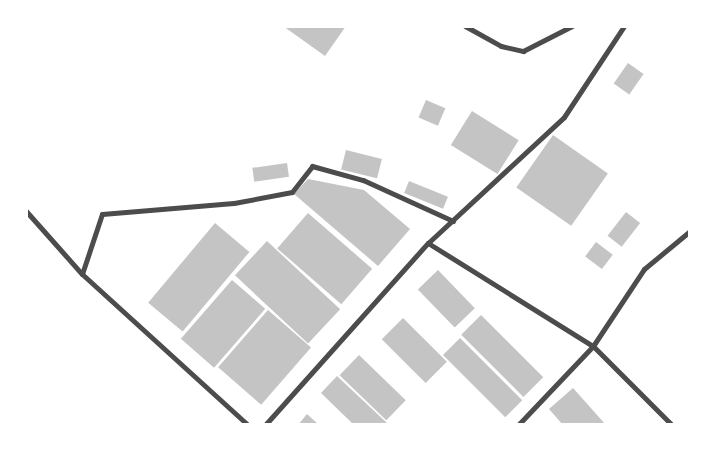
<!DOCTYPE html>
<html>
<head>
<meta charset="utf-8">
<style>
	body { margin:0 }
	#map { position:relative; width:716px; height:451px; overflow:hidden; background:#fff; font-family:Overpass,sans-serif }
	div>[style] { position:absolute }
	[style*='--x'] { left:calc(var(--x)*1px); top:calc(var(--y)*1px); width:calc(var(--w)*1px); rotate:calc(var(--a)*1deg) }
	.building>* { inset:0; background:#c4c4c4; transform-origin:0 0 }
	.minor>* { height:5px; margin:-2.5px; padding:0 2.5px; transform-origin:2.5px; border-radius:2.5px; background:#4c4c4c }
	span { translate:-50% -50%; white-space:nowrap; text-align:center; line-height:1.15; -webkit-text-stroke:4.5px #fff; paint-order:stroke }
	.frame { position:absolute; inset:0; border:28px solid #fff; pointer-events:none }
</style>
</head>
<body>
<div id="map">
	<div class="building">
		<i style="clip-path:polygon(283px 26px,346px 26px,325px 56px)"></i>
		<i style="left:628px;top:63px;width:19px;height:25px;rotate:35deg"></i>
		<i style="left:426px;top:100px;width:21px;height:19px;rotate:23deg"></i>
		<i style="left:472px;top:111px;width:55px;height:40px;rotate:32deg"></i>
		<i style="left:553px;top:135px;width:67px;height:64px;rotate:35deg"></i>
		<i style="left:346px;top:150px;width:37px;height:20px;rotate:14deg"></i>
		<i style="left:287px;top:163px;width:14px;height:35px;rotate:82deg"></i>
		<i style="clip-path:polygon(308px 179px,364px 190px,410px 229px,378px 266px,294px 194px)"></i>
		<i style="left:409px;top:181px;width:42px;height:13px;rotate:22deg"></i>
		<i style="left:626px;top:212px;width:18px;height:30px;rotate:38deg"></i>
		<i style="left:308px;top:213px;width:85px;height:47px;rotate:41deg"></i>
		<i style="left:215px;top:223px;width:45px;height:104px;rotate:40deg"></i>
		<i style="left:267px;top:241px;width:100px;height:47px;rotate:43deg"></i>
		<i style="left:596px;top:242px;width:21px;height:18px;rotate:37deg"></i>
		<i style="left:438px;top:270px;width:53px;height:28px;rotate:46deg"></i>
		<i style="left:232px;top:280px;width:44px;height:78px;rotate:41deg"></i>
		<i style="left:268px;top:310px;width:57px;height:76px;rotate:41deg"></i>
		<i style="left:481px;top:315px;width:88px;height:28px;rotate:45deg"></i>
		<i style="left:403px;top:318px;width:62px;height:30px;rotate:45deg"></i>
		<i style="left:460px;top:338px;width:88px;height:24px;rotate:45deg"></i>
		<i style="left:359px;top:355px;width:65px;height:28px;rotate:44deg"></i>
		<i style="clip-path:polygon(337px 376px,387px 423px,385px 425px,354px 425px,321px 393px)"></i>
		<i style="clip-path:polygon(573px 388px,606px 425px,563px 425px,549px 409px)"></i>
		<i style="clip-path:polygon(307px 414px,319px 425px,298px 425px)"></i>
	</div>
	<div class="minor">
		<i style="--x:465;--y:26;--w:41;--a:29.1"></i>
		<i style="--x:501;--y:46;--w:23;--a:13"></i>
		<i style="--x:523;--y:51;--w:55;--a:-27"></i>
		<i style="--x:26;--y:211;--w:84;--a:48.4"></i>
		<i style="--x:82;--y:274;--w:224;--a:42.3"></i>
		<i style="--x:428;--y:243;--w:195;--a:32"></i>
		<i style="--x:593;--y:346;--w:112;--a:45"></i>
		<i style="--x:82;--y:274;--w:63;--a:-71.6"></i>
		<i style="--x:102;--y:214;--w:132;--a:-4.8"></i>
		<i style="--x:234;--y:203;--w:59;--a:-10.7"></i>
		<i style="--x:292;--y:192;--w:33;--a:-52"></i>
		<i style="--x:312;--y:166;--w:53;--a:15.4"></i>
		<i style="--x:363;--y:180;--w:99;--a:24.5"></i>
		<i style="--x:265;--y:425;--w:244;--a:-48.2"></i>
		<i style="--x:428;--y:243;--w:185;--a:-42.8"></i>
		<i style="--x:564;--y:117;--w:109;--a:-56.6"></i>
		<i style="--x:518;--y:425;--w:109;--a:-46.5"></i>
		<i style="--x:593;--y:346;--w:92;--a:-56.5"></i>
		<i style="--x:644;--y:269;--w:60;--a:-39.6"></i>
	</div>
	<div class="frame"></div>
</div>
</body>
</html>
